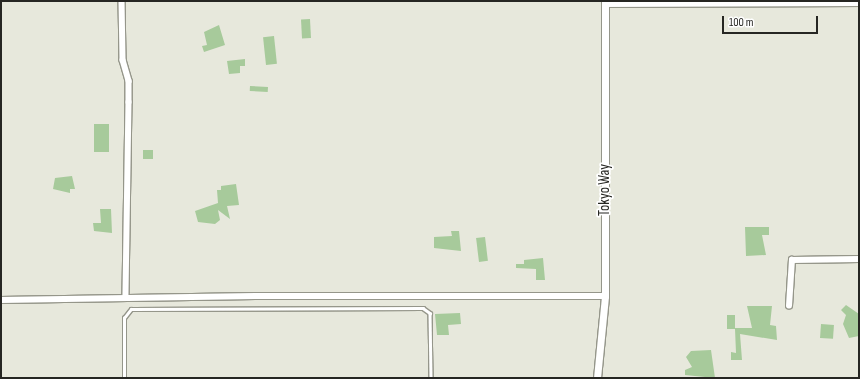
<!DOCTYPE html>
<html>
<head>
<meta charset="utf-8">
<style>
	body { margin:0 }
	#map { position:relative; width:860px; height:379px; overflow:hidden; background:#e7e8dc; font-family:"Sofia Sans Condensed",sans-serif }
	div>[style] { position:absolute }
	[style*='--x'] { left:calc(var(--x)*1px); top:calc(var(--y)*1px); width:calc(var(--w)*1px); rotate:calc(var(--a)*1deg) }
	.building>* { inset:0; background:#a7ca9b; transform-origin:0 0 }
	.roads { filter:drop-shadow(1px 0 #95968a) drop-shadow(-1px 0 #95968a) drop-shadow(0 1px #95968a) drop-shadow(0 -1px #95968a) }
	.service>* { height:2.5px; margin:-1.25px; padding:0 1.25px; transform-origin:1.25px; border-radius:1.25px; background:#fff }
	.minor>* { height:5.5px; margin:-2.75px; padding:0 2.75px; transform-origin:2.75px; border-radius:2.75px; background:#fff }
	.tertiary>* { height:7px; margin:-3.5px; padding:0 3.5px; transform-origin:3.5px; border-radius:3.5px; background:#fff }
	span { translate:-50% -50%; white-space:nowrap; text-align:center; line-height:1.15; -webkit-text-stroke:3.5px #fff; paint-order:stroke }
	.street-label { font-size:15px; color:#262622 }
	.frame { position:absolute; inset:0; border:2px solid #262622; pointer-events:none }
	.scale { position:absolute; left:722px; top:16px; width:96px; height:18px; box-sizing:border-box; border:2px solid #262622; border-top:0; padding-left:5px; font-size:12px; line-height:14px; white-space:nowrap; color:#262622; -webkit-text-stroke:3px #fff; paint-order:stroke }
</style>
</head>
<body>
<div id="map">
	<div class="building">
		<i style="left:742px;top:17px;width:7px;height:11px;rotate:90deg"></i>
		<i style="left:310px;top:19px;width:19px;height:9px;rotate:87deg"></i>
		<i style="clip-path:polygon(219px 25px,225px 45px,204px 52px,202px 46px,207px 45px,204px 32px)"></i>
		<i style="left:274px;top:36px;width:28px;height:11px;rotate:84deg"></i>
		<i style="clip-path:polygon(245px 59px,245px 66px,240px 66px,240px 73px,229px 74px,227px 61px)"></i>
		<i style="left:250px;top:86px;width:18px;height:5px;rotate:3deg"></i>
		<i style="left:94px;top:124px;width:15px;height:28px"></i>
		<i style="left:143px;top:150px;width:10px;height:9px"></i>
		<i style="clip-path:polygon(72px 176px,75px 189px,70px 189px,70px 193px,53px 189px,55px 178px)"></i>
		<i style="clip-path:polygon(236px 184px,239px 205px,227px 206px,230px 219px,218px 210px,220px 220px,215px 224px,198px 222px,195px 211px,218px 203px,217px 190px,221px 190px,221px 186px)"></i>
		<i style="clip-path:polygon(100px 209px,111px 209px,112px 233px,94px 231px,93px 223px,101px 223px)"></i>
		<i style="clip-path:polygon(745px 227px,769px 227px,769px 235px,762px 235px,766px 255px,746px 256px)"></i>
		<i style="clip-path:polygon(451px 231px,459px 231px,461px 251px,434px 248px,434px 237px,452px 236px)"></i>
		<i style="left:485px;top:237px;width:24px;height:9px;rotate:83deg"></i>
		<i style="clip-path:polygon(543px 258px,545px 280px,536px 280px,536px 269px,516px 268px,516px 264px,524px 264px,524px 260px)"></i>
		<i style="clip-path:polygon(846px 305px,859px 314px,859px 336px,849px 338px,843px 324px,846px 315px,841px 310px)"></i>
		<i style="clip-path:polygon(747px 306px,772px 306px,770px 325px,776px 326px,777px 340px,740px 334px,742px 360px,731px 360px,731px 352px,736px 353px,735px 329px,727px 329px,727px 315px,735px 315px,735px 328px,752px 328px)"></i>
		<i style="clip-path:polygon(460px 313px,461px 324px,448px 325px,449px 335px,437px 335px,435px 314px)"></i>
		<i style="left:821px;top:324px;width:13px;height:14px;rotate:4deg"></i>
		<i style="clip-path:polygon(711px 350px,715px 378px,685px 375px,685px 370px,692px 367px,686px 357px,691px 351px)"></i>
	</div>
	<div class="roads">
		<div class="service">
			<i style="--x:124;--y:378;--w:60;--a:-90"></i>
			<i style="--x:124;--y:318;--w:11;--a:-52"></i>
			<i style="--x:131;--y:309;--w:292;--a:-0.2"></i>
			<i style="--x:423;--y:308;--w:9;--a:36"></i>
			<i style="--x:430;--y:313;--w:65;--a:89.1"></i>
		</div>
		<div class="minor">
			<i style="--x:122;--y:1;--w:59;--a:89"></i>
			<i style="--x:123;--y:60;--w:22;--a:74"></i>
			<i style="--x:129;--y:81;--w:21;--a:90"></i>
			<i style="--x:129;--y:102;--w:195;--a:90.9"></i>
			<i style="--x:605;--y:4;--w:254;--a:-0.2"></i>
			<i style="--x:1;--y:300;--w:254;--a:-0.9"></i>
			<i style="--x:255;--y:296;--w:350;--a:0"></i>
			<i style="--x:789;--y:306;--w:46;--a:-86.3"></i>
			<i style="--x:792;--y:260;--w:67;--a:-0.9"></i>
		</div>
		<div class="tertiary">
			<i style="--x:597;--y:378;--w:82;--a:-84.4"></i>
			<i style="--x:605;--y:296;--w:295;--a:-90"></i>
		</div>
	</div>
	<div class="street-label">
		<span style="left:605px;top:190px;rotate:-90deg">Tokyo Way</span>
	</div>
	<div class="frame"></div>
	<div class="scale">100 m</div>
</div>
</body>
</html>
